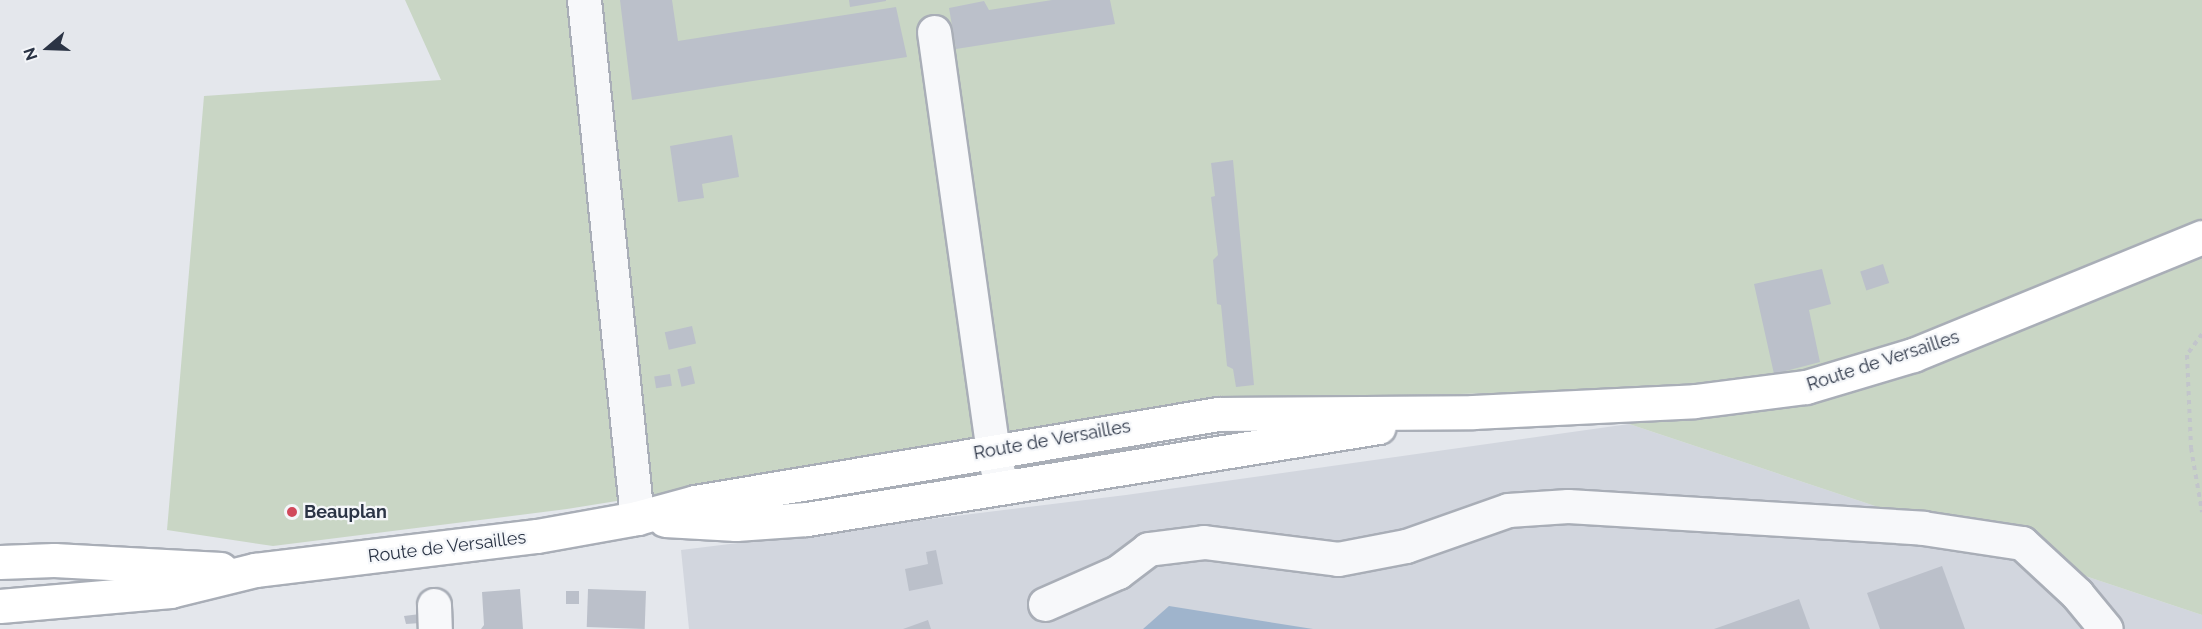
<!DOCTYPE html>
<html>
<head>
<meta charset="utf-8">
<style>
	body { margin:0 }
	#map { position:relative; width:2202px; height:629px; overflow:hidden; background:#e4e7ec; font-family:Raleway,sans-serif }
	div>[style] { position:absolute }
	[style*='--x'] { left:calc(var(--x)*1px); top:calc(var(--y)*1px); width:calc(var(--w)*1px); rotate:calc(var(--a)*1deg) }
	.built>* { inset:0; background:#d2d6de }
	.green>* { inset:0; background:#c9d6c5 }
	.water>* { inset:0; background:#9fb4cc }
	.building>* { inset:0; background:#bbc0ca; transform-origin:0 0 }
	.path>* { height:4px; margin-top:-2px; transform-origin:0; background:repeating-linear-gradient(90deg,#c2c5cb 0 4.5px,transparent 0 9px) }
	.roads { filter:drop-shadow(2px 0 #a9aeb7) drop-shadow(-2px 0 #a9aeb7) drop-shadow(0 2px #a9aeb7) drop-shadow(0 -2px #a9aeb7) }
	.minor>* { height:33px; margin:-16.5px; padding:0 16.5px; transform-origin:16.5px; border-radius:16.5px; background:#f7f8fa }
	.major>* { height:33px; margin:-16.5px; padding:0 16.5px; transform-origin:16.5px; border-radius:16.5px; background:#fff }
	.dots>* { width:16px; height:16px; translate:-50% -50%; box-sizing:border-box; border:3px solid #f4f6f9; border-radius:50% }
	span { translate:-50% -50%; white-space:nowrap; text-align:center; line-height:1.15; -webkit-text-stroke:4.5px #f4f6f9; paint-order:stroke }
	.street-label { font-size:18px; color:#2b3445 }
	.poi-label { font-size:18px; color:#2b3445; font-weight:700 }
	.left { translate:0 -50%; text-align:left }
	.north { position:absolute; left:18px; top:18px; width:60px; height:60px; -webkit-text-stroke:4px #f4f6f9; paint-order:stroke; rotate:251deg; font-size:16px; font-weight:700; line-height:24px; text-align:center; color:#2b3445 }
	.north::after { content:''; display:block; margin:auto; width:21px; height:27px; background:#2b3445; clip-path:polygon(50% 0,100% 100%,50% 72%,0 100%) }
</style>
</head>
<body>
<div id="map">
	<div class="built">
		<i style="clip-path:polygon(1629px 424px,2202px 615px,2202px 629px,689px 629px,681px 550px,1126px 495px)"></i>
	</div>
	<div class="green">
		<i style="clip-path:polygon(405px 0,2202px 0,2202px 615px,1629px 424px,1544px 392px,1234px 399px,1061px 423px,852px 463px,567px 509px,273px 546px,167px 530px,204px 96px,441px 80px)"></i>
	</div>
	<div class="water">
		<i style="clip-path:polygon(1169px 606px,1313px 629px,1143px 629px)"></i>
	</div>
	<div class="building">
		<i style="clip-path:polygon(620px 0,672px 0,678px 41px,896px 7px,907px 57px,632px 100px)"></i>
		<i style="clip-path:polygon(849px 0,886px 0,886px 1px,850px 7px)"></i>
		<i style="clip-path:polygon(1052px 0,1110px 0,1115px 24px,956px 49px,949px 8px,984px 1px,989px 10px)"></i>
		<i style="clip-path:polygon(732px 135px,739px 177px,702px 184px,704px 198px,678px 202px,670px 146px)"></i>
		<i style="clip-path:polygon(1233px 160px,1254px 385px,1236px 387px,1233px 369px,1227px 366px,1221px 305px,1217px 304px,1213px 260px,1218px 255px,1211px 197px,1215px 196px,1211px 163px)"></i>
		<i style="left:1883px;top:264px;width:20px;height:24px;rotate:72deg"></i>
		<i style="clip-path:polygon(1822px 269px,1831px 304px,1809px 310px,1820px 362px,1774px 374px,1754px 284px)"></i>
		<i style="left:692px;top:326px;width:18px;height:28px;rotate:77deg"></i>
		<i style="left:691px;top:366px;width:18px;height:14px;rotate:77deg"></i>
		<i style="left:670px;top:374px;width:12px;height:16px;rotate:81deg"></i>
		<i style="clip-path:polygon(936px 550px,943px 584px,909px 591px,905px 569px,928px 564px,926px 552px)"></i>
		<i style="clip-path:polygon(1942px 566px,1965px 629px,1880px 629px,1867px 593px)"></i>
		<i style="clip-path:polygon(520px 589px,523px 629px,481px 629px,484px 625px,482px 592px)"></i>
		<i style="left:566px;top:591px;width:13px;height:13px"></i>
		<i style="left:646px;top:591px;width:38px;height:58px;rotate:92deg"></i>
		<i style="clip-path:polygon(1799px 599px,1810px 629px,1714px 629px)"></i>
		<i style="clip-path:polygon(420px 614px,421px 623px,406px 624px,404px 616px)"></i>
		<i style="clip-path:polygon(928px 620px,931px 629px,903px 629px)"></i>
	</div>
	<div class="path">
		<i style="--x:2202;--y:334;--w:26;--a:126"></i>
		<i style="--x:2187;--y:355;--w:93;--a:87.5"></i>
		<i style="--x:2191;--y:448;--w:65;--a:80.2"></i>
	</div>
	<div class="roads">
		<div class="minor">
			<i style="--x:584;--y:0;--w:521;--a:84.16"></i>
			<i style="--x:934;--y:32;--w:423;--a:82"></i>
			<i style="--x:993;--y:451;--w:37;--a:77"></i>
			<i style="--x:1045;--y:604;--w:80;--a:-23.7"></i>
			<i style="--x:1118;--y:572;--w:38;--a:-37"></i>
			<i style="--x:1148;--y:549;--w:56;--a:-7.1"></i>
			<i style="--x:1204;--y:542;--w:135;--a:7.2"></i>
			<i style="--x:1338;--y:559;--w:69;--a:-10.8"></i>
			<i style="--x:1406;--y:546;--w:108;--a:-19.4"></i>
			<i style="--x:1508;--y:510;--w:60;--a:-3.8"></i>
			<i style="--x:1568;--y:506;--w:356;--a:3.5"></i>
			<i style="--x:1923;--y:528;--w:100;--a:8.6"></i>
			<i style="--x:2022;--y:543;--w:75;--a:42.8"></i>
			<i style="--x:2077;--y:594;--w:45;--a:50.4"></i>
			<i style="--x:434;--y:605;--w:24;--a:88"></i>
		</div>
		<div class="major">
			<i style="--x:665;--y:520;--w:71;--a:3.2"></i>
			<i style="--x:736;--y:524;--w:71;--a:-4"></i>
			<i style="--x:807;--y:519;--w:579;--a:-9.14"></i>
			<i style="--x:0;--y:562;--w:54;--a:-2.1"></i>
			<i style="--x:54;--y:560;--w:167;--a:3.1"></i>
			<i style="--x:0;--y:606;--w:171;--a:-5"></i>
			<i style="--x:170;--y:591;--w:88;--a:-13.9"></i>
			<i style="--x:255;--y:570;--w:284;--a:-6.9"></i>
			<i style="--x:537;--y:536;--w:102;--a:-10.2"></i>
			<i style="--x:637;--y:518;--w:60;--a:-15.4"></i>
			<i style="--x:695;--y:502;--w:530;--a:-9.55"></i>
			<i style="--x:1218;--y:414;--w:255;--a:-0.4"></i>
			<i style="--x:1473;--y:412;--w:222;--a:-2.8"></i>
			<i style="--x:1695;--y:401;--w:112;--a:-7.2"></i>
			<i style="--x:1806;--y:387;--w:112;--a:-16.7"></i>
			<i style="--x:1913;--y:355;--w:312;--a:-22.2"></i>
		</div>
	</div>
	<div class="dots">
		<i style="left:292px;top:512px;background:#d1495b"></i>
	</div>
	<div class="street-label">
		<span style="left:1883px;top:361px;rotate:-18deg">Route de Versailles</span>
		<span style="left:1052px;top:440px;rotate:-10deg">Route de Versailles</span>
		<span style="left:447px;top:547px;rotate:-7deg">Route de Versailles</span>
	</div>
	<div class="poi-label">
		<span class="left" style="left:304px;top:512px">Beauplan</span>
	</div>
	<div class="north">N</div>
</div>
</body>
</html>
